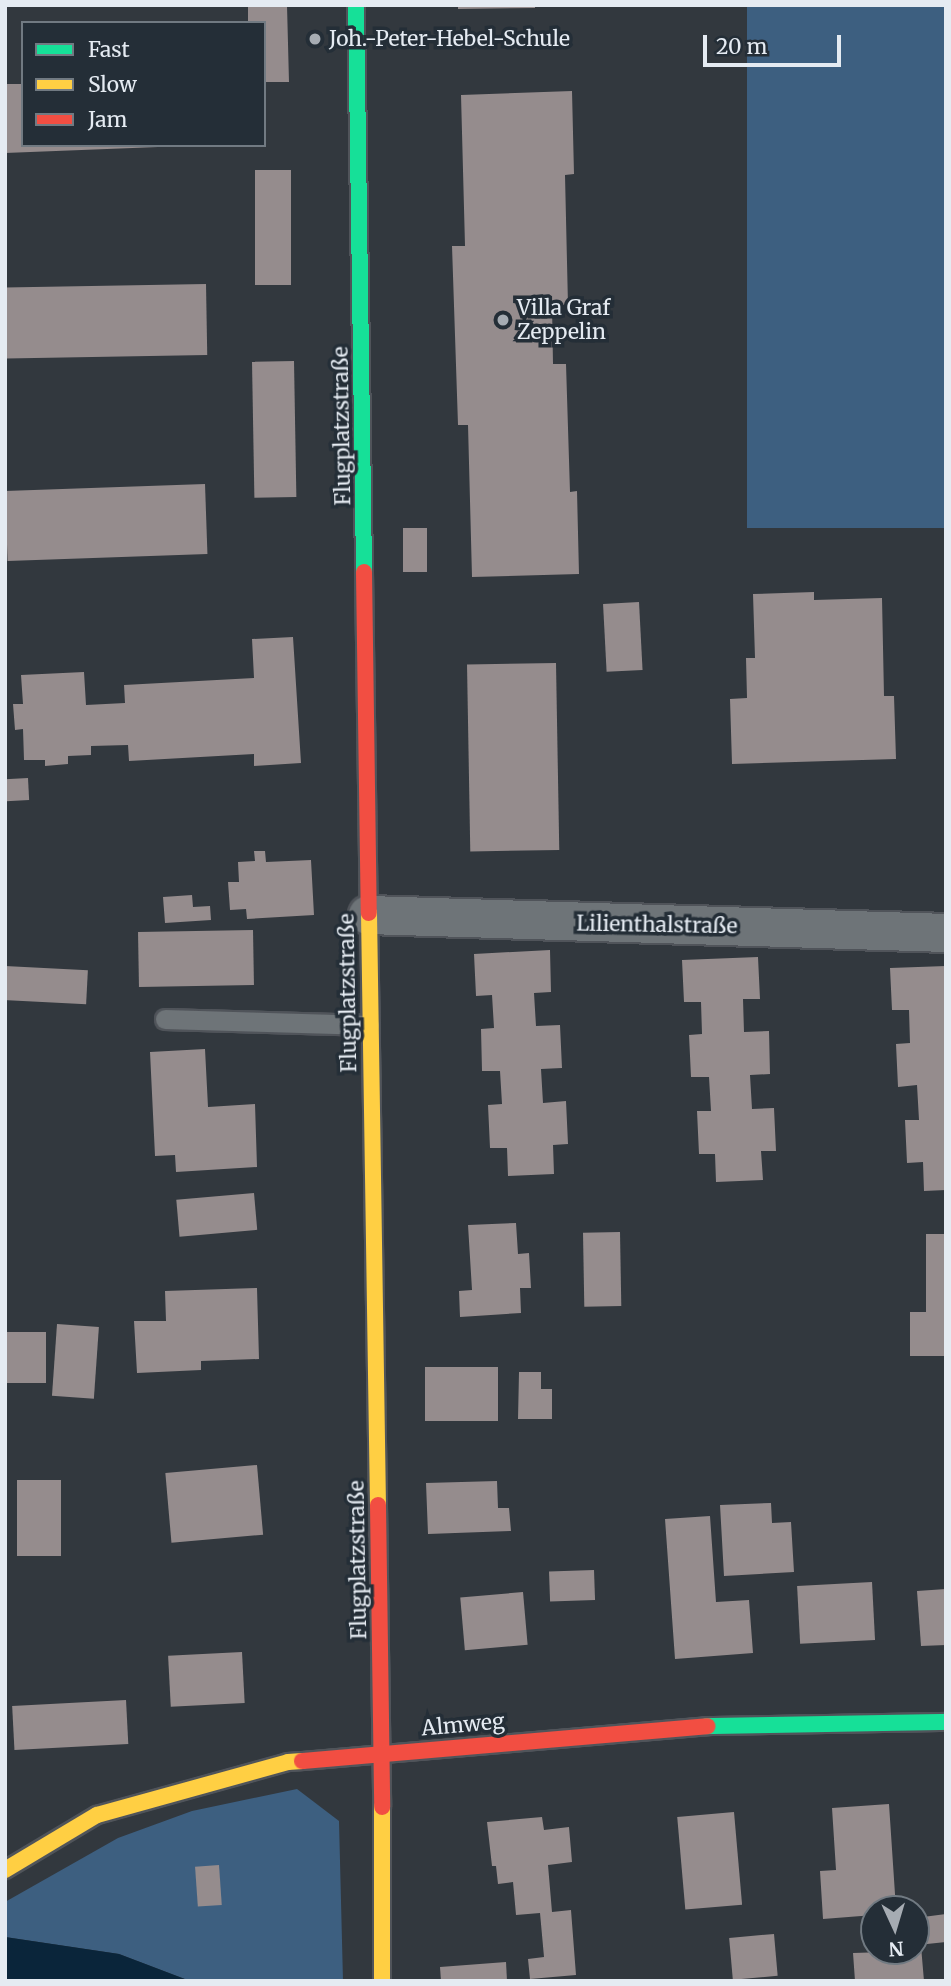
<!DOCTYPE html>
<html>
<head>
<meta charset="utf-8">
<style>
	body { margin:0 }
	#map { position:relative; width:951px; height:1986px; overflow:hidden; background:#32383e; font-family:Merriweather,serif }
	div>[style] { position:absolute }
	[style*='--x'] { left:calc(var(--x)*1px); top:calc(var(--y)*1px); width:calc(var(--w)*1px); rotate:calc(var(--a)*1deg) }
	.green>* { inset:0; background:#3d5f80; transform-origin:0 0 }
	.water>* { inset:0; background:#0a253a }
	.building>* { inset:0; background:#958c8d; transform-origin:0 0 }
	.roads { filter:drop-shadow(2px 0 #50545a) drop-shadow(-2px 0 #50545a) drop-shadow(0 2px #50545a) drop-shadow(0 -2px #50545a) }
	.lane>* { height:19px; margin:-9.5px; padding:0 9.5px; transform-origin:9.5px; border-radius:9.5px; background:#6e7478 }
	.street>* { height:38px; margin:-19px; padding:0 19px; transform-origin:19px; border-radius:19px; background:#6e7478 }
	.fast>* { height:16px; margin:-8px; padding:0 8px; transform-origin:8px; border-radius:8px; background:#16e098 }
	.slow>* { height:16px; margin:-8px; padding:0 8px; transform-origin:8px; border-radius:8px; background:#ffcf43 }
	.jam>* { height:16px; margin:-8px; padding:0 8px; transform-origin:8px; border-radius:8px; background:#f24e42 }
	.dots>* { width:19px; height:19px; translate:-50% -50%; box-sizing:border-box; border:4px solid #242e37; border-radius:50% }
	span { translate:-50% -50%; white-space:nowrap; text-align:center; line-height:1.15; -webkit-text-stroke:7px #242e37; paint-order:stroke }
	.poi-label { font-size:21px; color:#e5ebf2 }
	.left { translate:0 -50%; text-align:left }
	.street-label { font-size:21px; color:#e5ebf2 }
	.frame { position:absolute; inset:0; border:7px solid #e5ebf2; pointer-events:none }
	.legend { position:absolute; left:21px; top:21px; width:245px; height:126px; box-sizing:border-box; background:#242e37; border:2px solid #717a82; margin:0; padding:9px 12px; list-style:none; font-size:21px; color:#e5ebf2 }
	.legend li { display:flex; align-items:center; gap:14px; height:35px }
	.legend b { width:35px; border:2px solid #717a82 }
	.north { position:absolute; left:860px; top:1895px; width:70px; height:70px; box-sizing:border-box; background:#242e37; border:2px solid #717a82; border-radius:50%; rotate:176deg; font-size:19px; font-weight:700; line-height:28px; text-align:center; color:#e5ebf2 }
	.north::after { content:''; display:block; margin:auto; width:24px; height:32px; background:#a6acb3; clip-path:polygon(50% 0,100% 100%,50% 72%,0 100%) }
	.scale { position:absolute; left:703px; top:35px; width:138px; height:32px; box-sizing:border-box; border:4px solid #e5ebf2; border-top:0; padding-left:9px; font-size:21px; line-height:24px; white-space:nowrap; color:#e5ebf2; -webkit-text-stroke:5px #242e37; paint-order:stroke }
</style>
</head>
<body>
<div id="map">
	<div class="green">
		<i style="left:747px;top:5px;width:199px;height:523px"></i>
		<i style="clip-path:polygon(297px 1789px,339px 1821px,343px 1981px,190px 1981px,119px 1954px,5px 1937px,5px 1902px,118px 1838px,192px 1811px)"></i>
	</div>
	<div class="water">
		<i style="clip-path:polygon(5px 1937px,119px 1954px,190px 1981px,5px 1981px)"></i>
	</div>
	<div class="building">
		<i style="clip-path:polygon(248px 5px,287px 5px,289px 82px,264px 82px,264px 23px,248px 23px)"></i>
		<i style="clip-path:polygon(458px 5px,535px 5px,535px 8px,458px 9px)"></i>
		<i style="clip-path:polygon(5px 84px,23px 84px,23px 145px,158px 147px,5px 153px)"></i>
		<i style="clip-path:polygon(572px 91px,574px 174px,565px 175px,568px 305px,552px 305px,553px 364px,566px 364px,570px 492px,577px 491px,579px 574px,472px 577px,468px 425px,458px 425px,452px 246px,465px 246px,461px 95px)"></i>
		<i style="left:255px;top:170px;width:36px;height:115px"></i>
		<i style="left:206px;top:284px;width:71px;height:201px;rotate:89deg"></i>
		<i style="left:294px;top:361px;width:136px;height:42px;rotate:89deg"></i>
		<i style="left:205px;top:484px;width:70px;height:200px;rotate:88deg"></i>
		<i style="left:403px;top:528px;width:24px;height:44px"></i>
		<i style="clip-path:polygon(814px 592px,814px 600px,882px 598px,884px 696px,894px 696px,896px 759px,732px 764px,730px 699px,747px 698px,746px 658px,755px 658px,753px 594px)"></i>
		<i style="left:639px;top:602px;width:68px;height:36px;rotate:87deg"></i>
		<i style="clip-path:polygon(293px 637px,301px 763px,254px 766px,254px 754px,129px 761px,128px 745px,91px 746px,91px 755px,68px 756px,68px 764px,45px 766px,45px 760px,24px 760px,23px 729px,15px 730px,13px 704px,23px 704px,21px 675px,84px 672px,86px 705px,125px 703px,124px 685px,254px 678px,252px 639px)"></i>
		<i style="left:556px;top:663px;width:187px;height:89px;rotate:89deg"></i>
		<i style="left:28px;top:778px;width:22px;height:23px;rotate:87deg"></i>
		<i style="clip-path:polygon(254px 851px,265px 851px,266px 862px,311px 860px,314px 915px,247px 919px,246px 909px,230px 910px,228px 882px,239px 882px,238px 862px,255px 861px)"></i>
		<i style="clip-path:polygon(192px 895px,193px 907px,210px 906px,211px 920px,165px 923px,163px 897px)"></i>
		<i style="left:253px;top:930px;width:55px;height:115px;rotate:89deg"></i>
		<i style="clip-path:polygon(550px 950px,551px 992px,534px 993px,536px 1026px,560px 1025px,562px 1068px,541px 1069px,543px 1103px,566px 1101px,568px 1144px,553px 1145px,554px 1174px,508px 1176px,507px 1148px,490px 1148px,488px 1105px,502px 1104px,500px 1071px,482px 1071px,481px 1029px,494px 1028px,492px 995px,476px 996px,474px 954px)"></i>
		<i style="clip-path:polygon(758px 957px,760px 999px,743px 999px,744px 1032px,769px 1031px,770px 1074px,750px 1075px,752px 1109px,774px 1108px,776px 1151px,761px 1151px,763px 1180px,716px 1182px,715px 1154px,699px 1154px,697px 1111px,711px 1111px,709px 1077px,691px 1077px,689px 1035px,702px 1034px,701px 1002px,684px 1002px,682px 960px)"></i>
		<i style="left:5px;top:966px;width:83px;height:34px;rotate:3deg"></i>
		<i style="clip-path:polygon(946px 966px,946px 1190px,924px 1191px,923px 1162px,907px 1163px,905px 1120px,919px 1120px,917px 1085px,898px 1087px,896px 1044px,910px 1043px,909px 1010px,892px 1010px,890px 968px)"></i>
		<i style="clip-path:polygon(205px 1049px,208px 1107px,255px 1104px,257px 1167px,176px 1172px,175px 1155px,155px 1156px,150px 1052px)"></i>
		<i style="left:254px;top:1193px;width:37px;height:78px;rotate:85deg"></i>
		<i style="clip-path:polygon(516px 1223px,518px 1254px,529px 1253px,531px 1288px,520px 1288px,521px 1313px,460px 1317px,459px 1291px,472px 1290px,468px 1225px)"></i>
		<i style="left:620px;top:1232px;width:74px;height:37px;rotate:89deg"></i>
		<i style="clip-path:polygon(926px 1234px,946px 1234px,946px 1356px,910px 1356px,910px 1312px,926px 1312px)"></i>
		<i style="clip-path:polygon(257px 1288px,259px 1359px,201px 1361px,201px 1370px,137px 1373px,134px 1321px,166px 1321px,165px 1291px)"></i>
		<i style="left:57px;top:1324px;width:42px;height:72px;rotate:4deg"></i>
		<i style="left:5px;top:1332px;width:41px;height:51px"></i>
		<i style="left:425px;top:1367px;width:73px;height:54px"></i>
		<i style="clip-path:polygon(519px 1372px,541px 1372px,541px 1389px,552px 1389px,552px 1419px,518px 1419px)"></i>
		<i style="left:257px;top:1465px;width:70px;height:92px;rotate:85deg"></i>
		<i style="left:17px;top:1480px;width:44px;height:76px"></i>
		<i style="clip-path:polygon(497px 1481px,498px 1508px,509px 1508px,511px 1531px,428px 1534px,426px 1483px)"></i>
		<i style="clip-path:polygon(771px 1503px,772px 1523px,791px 1522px,794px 1572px,724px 1576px,720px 1505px)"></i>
		<i style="clip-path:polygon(710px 1516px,716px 1602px,749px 1600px,753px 1653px,675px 1659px,665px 1519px)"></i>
		<i style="left:594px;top:1570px;width:30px;height:45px;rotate:88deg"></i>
		<i style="left:872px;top:1582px;width:58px;height:75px;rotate:87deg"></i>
		<i style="clip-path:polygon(946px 1589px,946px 1645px,921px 1646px,917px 1591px)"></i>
		<i style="left:523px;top:1592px;width:53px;height:63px;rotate:85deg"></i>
		<i style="left:242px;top:1652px;width:51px;height:74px;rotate:87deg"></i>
		<i style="left:126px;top:1700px;width:44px;height:114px;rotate:87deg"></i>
		<i style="clip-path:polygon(889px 1804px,896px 1909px,874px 1909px,874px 1915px,823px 1919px,820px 1871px,836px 1870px,832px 1808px)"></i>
		<i style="left:734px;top:1812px;width:93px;height:57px;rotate:85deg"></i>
		<i style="clip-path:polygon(542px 1817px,544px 1830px,569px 1827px,572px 1862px,548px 1865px,552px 1912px,571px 1910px,576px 1975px,530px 1979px,528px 1959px,544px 1957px,540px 1913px,516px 1915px,513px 1882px,498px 1884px,496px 1866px,492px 1866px,487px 1822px)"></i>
		<i style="left:219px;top:1865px;width:40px;height:24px;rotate:86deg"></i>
		<i style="clip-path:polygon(946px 1914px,946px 1942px,927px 1944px,923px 1917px)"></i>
		<i style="left:774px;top:1934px;width:42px;height:45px;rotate:85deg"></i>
		<i style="clip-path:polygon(921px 1946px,924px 1981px,855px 1981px,853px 1953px,916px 1951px,916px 1947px)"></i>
		<i style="clip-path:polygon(506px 1962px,507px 1981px,441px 1981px,440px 1967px)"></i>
	</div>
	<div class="roads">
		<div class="lane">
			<i style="--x:165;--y:1019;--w:204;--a:1.7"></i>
		</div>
		<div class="street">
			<i style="--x:368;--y:915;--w:578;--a:1.78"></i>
		</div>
		<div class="fast">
			<i style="--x:356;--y:5;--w:567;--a:89.19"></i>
			<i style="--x:707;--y:1726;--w:239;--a:-1"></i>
		</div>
		<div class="slow">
			<i style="--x:369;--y:913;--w:592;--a:89.13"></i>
			<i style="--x:382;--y:1807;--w:174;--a:90"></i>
			<i style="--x:5;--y:1870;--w:107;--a:-30.9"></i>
			<i style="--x:97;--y:1815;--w:198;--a:-15.5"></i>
			<i style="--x:288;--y:1762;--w:14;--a:-4"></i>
		</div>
		<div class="jam">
			<i style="--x:364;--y:572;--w:341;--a:89.2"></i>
			<i style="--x:378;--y:1505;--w:302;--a:89.2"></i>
			<i style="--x:302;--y:1761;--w:407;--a:-4.9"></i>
		</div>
	</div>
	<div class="dots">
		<i style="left:315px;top:39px;background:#a6acb3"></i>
		<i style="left:503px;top:320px;background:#a6acb3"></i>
	</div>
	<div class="poi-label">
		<span class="left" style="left:329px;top:39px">Joh.-Peter-Hebel-Schule</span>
		<span class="left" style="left:517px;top:320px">Villa Graf<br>Zeppelin</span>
	</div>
	<div class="street-label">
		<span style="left:342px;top:426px;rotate:-91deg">Flugplatzstraße</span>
		<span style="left:657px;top:925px;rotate:1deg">Lilienthalstraße</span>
		<span style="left:348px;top:993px;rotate:-91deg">Flugplatzstraße</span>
		<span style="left:358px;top:1560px;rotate:-91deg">Flugplatzstraße</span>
		<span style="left:463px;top:1725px;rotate:-5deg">Almweg</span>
	</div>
	<div class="frame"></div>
	<ul class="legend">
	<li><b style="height:9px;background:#16e098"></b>Fast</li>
	<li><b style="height:9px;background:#ffcf43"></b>Slow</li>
	<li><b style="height:9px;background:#f24e42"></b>Jam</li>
	</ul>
	<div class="north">N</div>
	<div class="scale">20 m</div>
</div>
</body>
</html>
